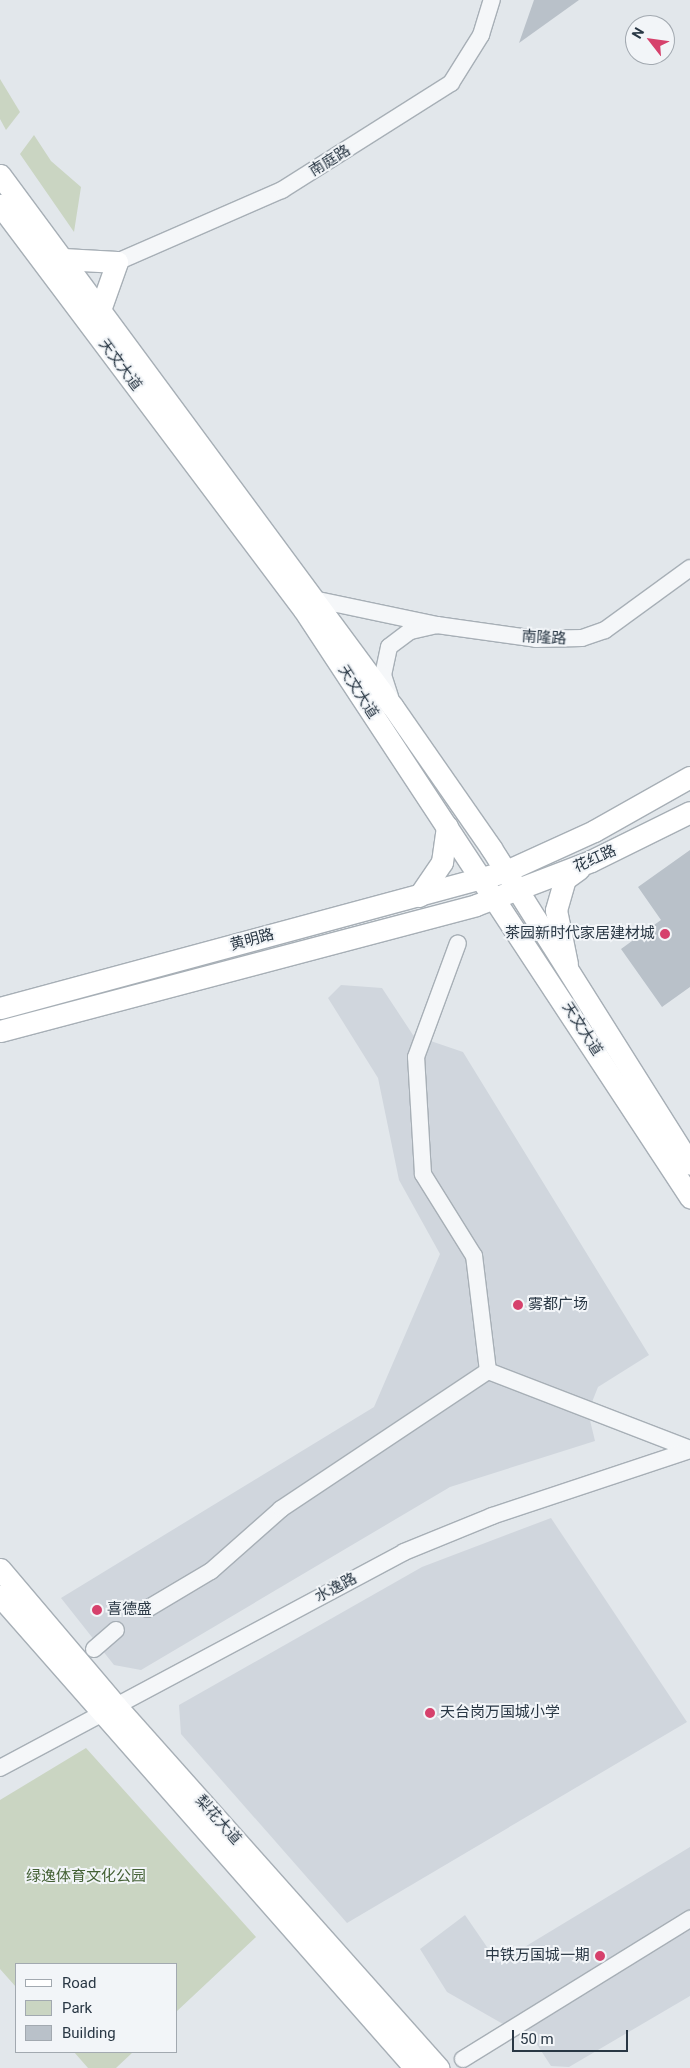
<!DOCTYPE html>
<html>
<head>
<meta charset="utf-8">
<style>
	body { margin:0 }
	#map { position:relative; width:690px; height:2068px; overflow:hidden; background:#e2e7eb; font-family:Roboto,"Noto Sans SC",sans-serif }
	div>[style] { position:absolute }
	[style*='--x'] { left:calc(var(--x)*1px); top:calc(var(--y)*1px); width:calc(var(--w)*1px); rotate:calc(var(--a)*1deg) }
	.built>* { inset:0; background:#d0d6dd }
	.green>* { inset:0; background:#cad5c2 }
	.building>* { inset:0; background:#b9c1c9 }
	.roads { filter:drop-shadow(1px 0 #a7afb6) drop-shadow(-1px 0 #a7afb6) drop-shadow(0 1px #a7afb6) drop-shadow(0 -1px #a7afb6) }
	.minor>* { height:16px; margin:-8px; padding:0 8px; transform-origin:8px; border-radius:8px; background:#f5f7f9 }
	.major>* { height:21px; margin:-10.5px; padding:0 10.5px; transform-origin:10.5px; border-radius:10.5px; background:#fff }
	.dots>* { width:14px; height:14px; translate:-50% -50%; box-sizing:border-box; border:2px solid #f2f5f8; border-radius:50% }
	span { translate:-50% -50%; white-space:nowrap; text-align:center; line-height:1.15; -webkit-text-stroke:4px #f2f5f8; paint-order:stroke }
	.street-label { font-size:15px; color:#293744 }
	.poi-label { font-size:15px; color:#293744 }
	.right { translate:-100% -50%; text-align:right }
	.left { translate:0 -50%; text-align:left }
	.park-label { font-size:15px; color:#446135 }
	.legend { position:absolute; left:15px; top:1963px; width:162px; height:90px; box-sizing:border-box; background:#f2f5f8; border:1px solid #a2a9b0; margin:0; padding:6px 9px; list-style:none; font-size:15px; color:#293744 }
	.legend li { display:flex; align-items:center; gap:10px; height:25px }
	.legend b { width:25px; border:1px solid #a2a9b0 }
	.north { position:absolute; left:625px; top:15px; width:50px; height:50px; box-sizing:border-box; background:#f2f5f8; border:1px solid #a2a9b0; border-radius:50%; rotate:300deg; font-size:14px; font-weight:700; line-height:20px; text-align:center; color:#293744 }
	.north::after { content:''; display:block; margin:auto; width:18px; height:22px; background:#d6416c; clip-path:polygon(50% 0,100% 100%,50% 72%,0 100%) }
	.scale { position:absolute; left:512px; top:2030px; width:116px; height:22px; box-sizing:border-box; border:2px solid #293744; border-top:0; padding-left:6px; font-size:15px; line-height:18px; white-space:nowrap; color:#293744; -webkit-text-stroke:4px #f2f5f8; paint-order:stroke }
</style>
</head>
<body>
<div id="map">
	<div class="built">
		<i style="clip-path:polygon(341px 985px,382px 988px,413px 1035px,463px 1052px,649px 1355px,598px 1387px,588px 1412px,595px 1441px,450px 1487px,141px 1670px,114px 1665px,61px 1598px,374px 1407px,440px 1254px,399px 1180px,378px 1078px,328px 998px)"></i>
		<i style="clip-path:polygon(551px 1518px,687px 1722px,347px 1923px,181px 1734px,179px 1705px,422px 1567px)"></i>
		<i style="clip-path:polygon(690px 1847px,690px 1996px,569px 2067px,551px 2066px,536px 2043px,447px 1992px,420px 1949px,465px 1915px,498px 1963px)"></i>
	</div>
	<div class="green">
		<i style="clip-path:polygon(0 79px,20px 112px,6px 130px,0 119px)"></i>
		<i style="clip-path:polygon(34px 135px,51px 161px,81px 187px,74px 232px,20px 154px)"></i>
		<i style="clip-path:polygon(86px 1748px,256px 1937px,176px 2012px,176px 1964px,16px 1964px,16px 1987px,0 1969px,0 1800px)"></i>
		<i style="clip-path:polygon(74px 2052px,133px 2052px,116px 2068px,88px 2068px)"></i>
	</div>
	<div class="building">
		<i style="clip-path:polygon(534px 0,579px 0,519px 43px)"></i>
		<i style="clip-path:polygon(690px 850px,690px 987px,662px 1007px,621px 949px,661px 920px,638px 887px)"></i>
	</div>
	<div class="roads">
		<div class="minor">
			<i style="--x:117;--y:262;--w:180;--a:-23.6"></i>
			<i style="--x:282;--y:190;--w:200;--a:-32.3"></i>
			<i style="--x:451;--y:83;--w:57;--a:-58"></i>
			<i style="--x:481;--y:35;--w:37;--a:-73"></i>
			<i style="--x:318;--y:600;--w:122;--a:11.9"></i>
			<i style="--x:437;--y:625;--w:28;--a:167"></i>
			<i style="--x:410;--y:631;--w:26;--a:143"></i>
			<i style="--x:389;--y:647;--w:29;--a:102"></i>
			<i style="--x:383;--y:675;--w:23;--a:72"></i>
			<i style="--x:437;--y:625;--w:100;--a:8"></i>
			<i style="--x:536;--y:639;--w:46;--a:-1.2"></i>
			<i style="--x:582;--y:638;--w:24;--a:-19"></i>
			<i style="--x:605;--y:630;--w:105;--a:-36.1"></i>
			<i style="--x:488;--y:1371;--w:217;--a:21.1"></i>
			<i style="--x:147;--y:1609;--w:74;--a:-30.7"></i>
			<i style="--x:211;--y:1571;--w:94;--a:-41.5"></i>
			<i style="--x:281;--y:1509;--w:249;--a:-33.7"></i>
			<i style="--x:488;--y:1371;--w:116;--a:-96.9"></i>
			<i style="--x:474;--y:1256;--w:97;--a:-121.9"></i>
			<i style="--x:423;--y:1174;--w:117;--a:-93.4"></i>
			<i style="--x:416;--y:1057;--w:121;--a:-69.8"></i>
			<i style="--x:94;--y:1649;--w:29;--a:-41"></i>
			<i style="--x:0;--y:1768;--w:458;--a:-28.1"></i>
			<i style="--x:404;--y:1552;--w:95;--a:-22.2"></i>
			<i style="--x:492;--y:1516;--w:209;--a:-18.4"></i>
			<i style="--x:463;--y:2059;--w:267;--a:-31.7"></i>
		</div>
		<div class="major">
			<i style="--x:0;--y:175;--w:661;--a:53.55"></i>
			<i style="--x:393;--y:707;--w:172;--a:55.2"></i>
			<i style="--x:491;--y:848;--w:373;--a:57.8"></i>
			<i style="--x:0;--y:205;--w:506;--a:53.11"></i>
			<i style="--x:304;--y:610;--w:703;--a:56.67"></i>
			<i style="--x:63;--y:259;--w:54;--a:3.2"></i>
			<i style="--x:100;--y:310;--w:51;--a:-70.5"></i>
			<i style="--x:419;--y:896;--w:41;--a:-55.9"></i>
			<i style="--x:442;--y:862;--w:36;--a:-82"></i>
			<i style="--x:567;--y:964;--w:55;--a:-101.5"></i>
			<i style="--x:556;--y:910;--w:32;--a:-74"></i>
			<i style="--x:565;--y:879;--w:17;--a:-36"></i>
			<i style="--x:0;--y:1008;--w:522;--a:-15.1"></i>
			<i style="--x:504;--y:872;--w:99;--a:-24.5"></i>
			<i style="--x:594;--y:831;--w:110;--a:-29.4"></i>
			<i style="--x:0;--y:1031;--w:492;--a:-14.8"></i>
			<i style="--x:476;--y:905;--w:123;--a:-20.9"></i>
			<i style="--x:591;--y:861;--w:110;--a:-26.3"></i>
			<i style="--x:0;--y:1569;--w:180;--a:49.7"></i>
			<i style="--x:116;--y:1706;--w:485;--a:48.3"></i>
			<i style="--x:0;--y:1596;--w:628;--a:48.68"></i>
		</div>
	</div>
	<div class="dots">
		<i style="left:665px;top:934px;background:#d6416c"></i>
		<i style="left:518px;top:1305px;background:#d6416c"></i>
		<i style="left:97px;top:1610px;background:#d6416c"></i>
		<i style="left:430px;top:1713px;background:#d6416c"></i>
		<i style="left:600px;top:1956px;background:#d6416c"></i>
	</div>
	<div class="street-label">
		<span style="left:330px;top:161px;rotate:-32deg">南庭路</span>
		<span style="left:120px;top:365px;rotate:53deg">天文大道</span>
		<span style="left:544px;top:638px;rotate:3deg">南隆路</span>
		<span style="left:358px;top:692px;rotate:57deg">天文大道</span>
		<span style="left:595px;top:859px;rotate:-24deg">花红路</span>
		<span style="left:252px;top:940px;rotate:-15deg">黄明路</span>
		<span style="left:582px;top:1029px;rotate:57deg">天文大道</span>
		<span style="left:336px;top:1588px;rotate:-28deg">水逸路</span>
		<span style="left:218px;top:1820px;rotate:48deg">梨花大道</span>
	</div>
	<div class="poi-label">
		<span class="right" style="left:655px;top:934px">茶园新时代家居建材城</span>
		<span class="left" style="left:528px;top:1305px">雾都广场</span>
		<span class="left" style="left:107px;top:1610px">喜德盛</span>
		<span class="left" style="left:440px;top:1713px">天台岗万国城小学</span>
		<span class="right" style="left:590px;top:1956px">中铁万国城一期</span>
	</div>
	<div class="park-label">
		<span style="left:86px;top:1877px">绿逸体育文化公园</span>
	</div>
	<ul class="legend">
	<li><b style="height:6px;background:#fff"></b>Road</li>
	<li><b style="height:14px;background:#cad5c2"></b>Park</li>
	<li><b style="height:14px;background:#b9c1c9"></b>Building</li>
	</ul>
	<div class="north">N</div>
	<div class="scale">50 m</div>
</div>
</body>
</html>
